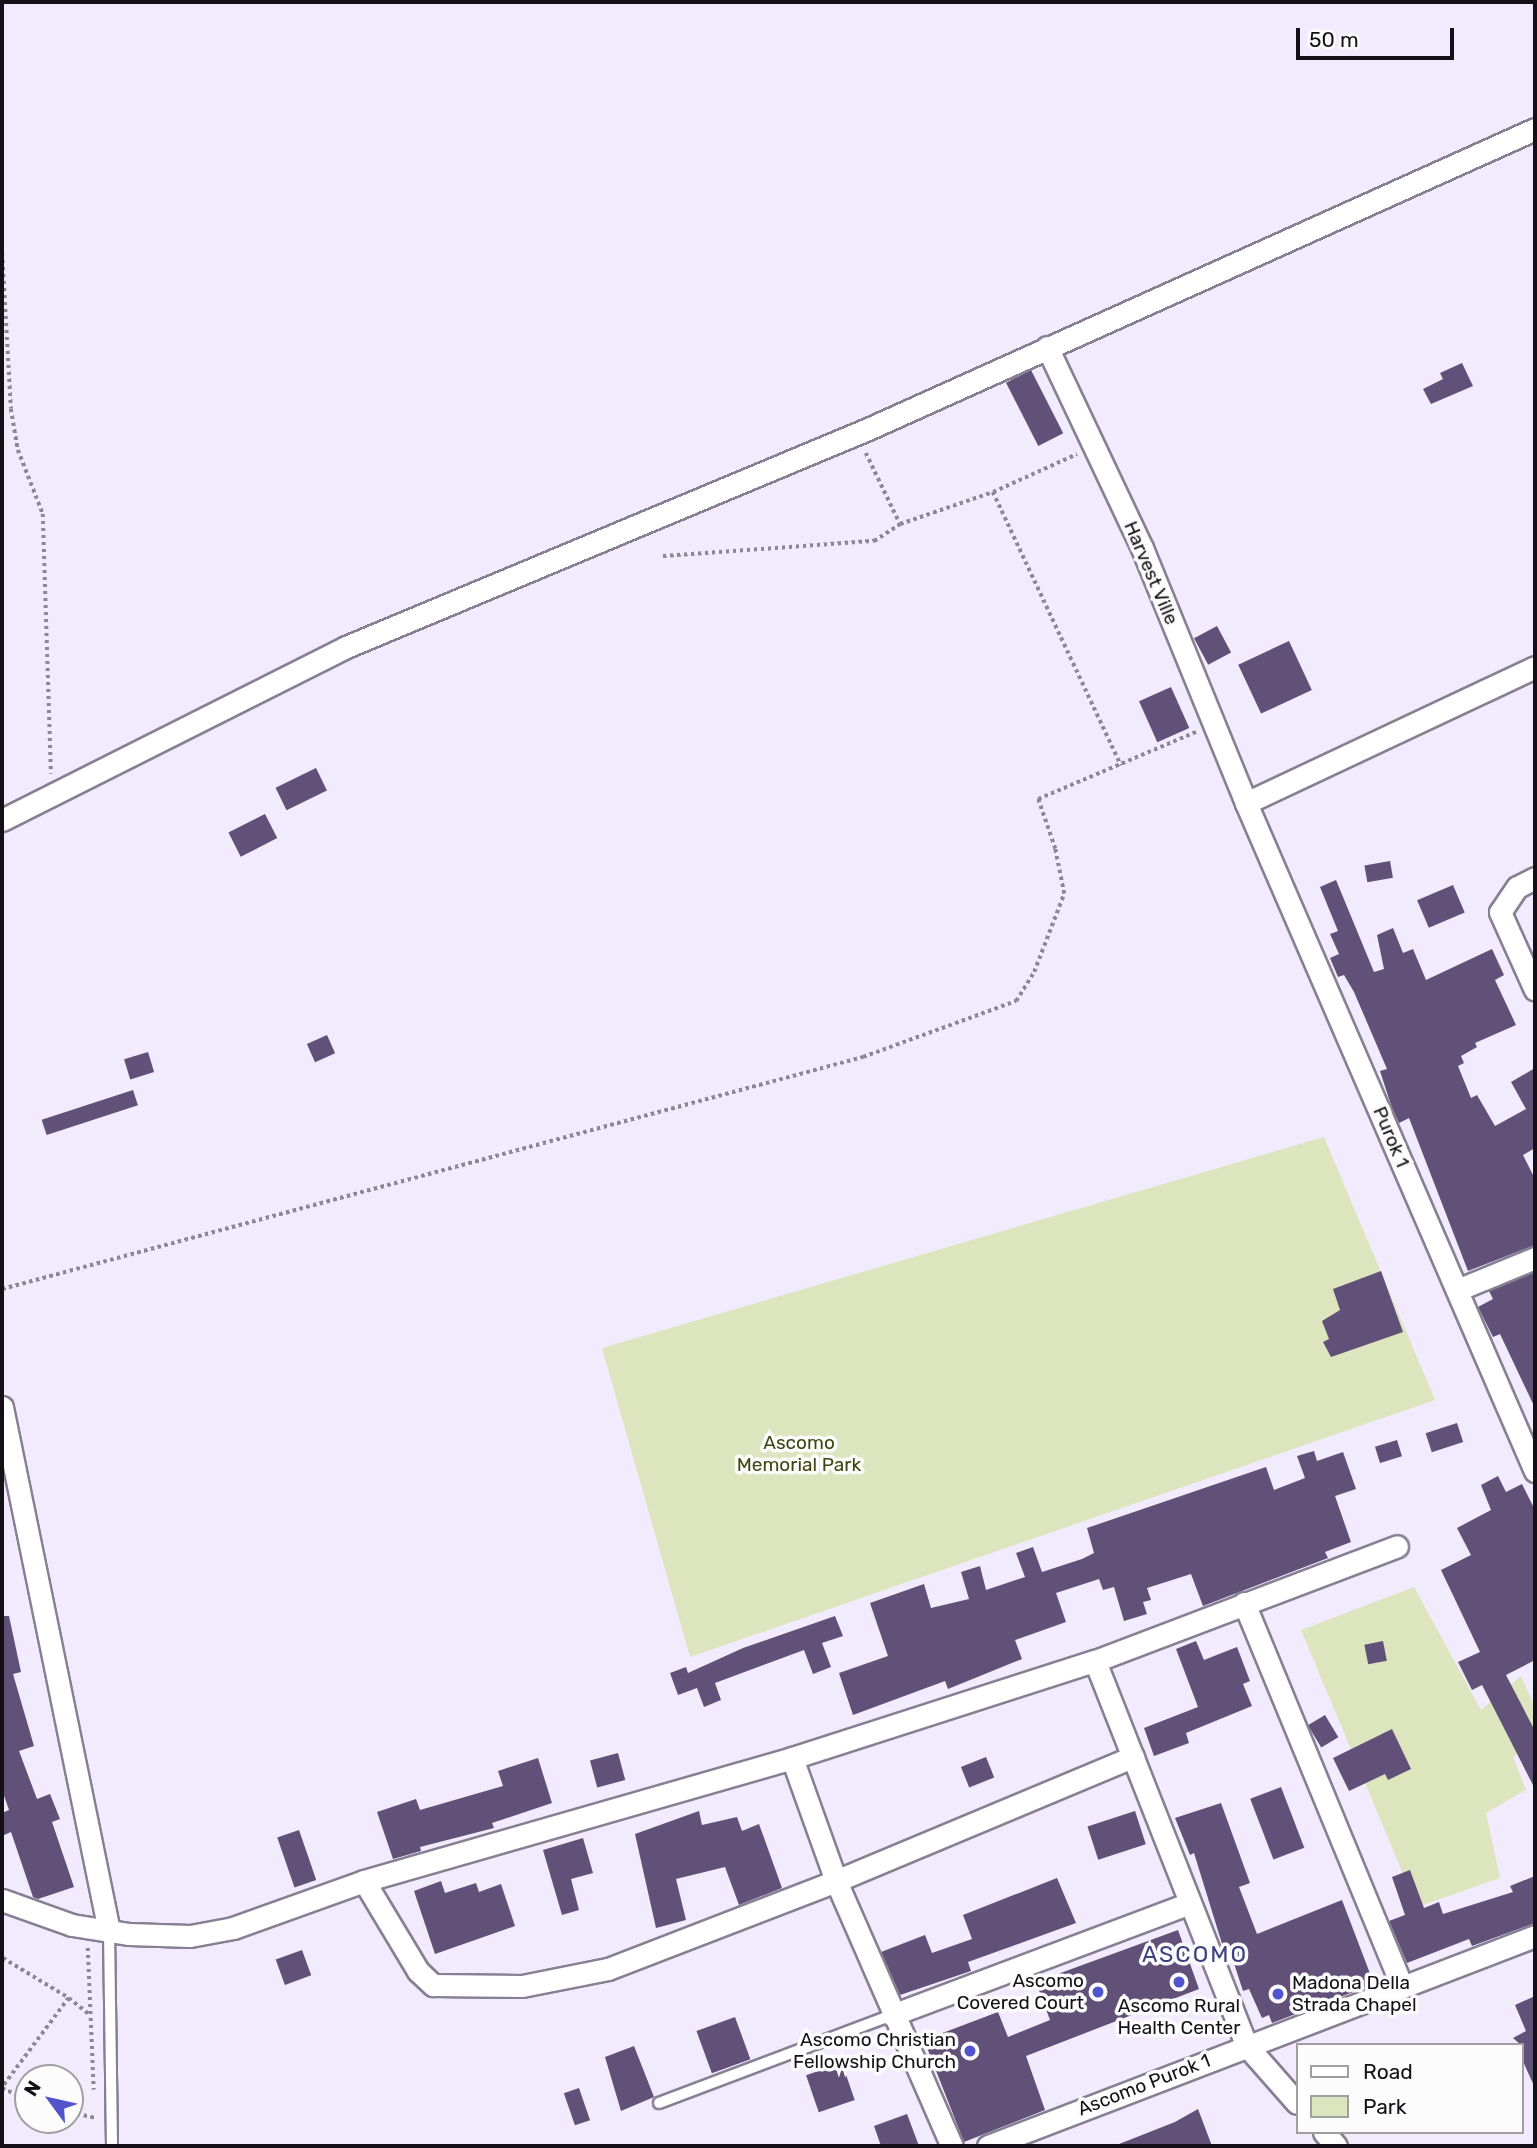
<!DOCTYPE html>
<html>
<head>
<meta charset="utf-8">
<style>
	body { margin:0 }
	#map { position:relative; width:1537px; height:2148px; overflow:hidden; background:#f2ebfd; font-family:Rubik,sans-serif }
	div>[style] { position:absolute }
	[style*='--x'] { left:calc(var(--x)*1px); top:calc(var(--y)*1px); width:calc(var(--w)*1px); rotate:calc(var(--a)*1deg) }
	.green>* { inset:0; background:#dde5be }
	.building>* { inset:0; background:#615077; transform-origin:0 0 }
	.path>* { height:3.5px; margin-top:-1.75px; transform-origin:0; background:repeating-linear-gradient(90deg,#8c8794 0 3.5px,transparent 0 7px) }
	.roads { filter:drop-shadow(2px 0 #877f92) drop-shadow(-2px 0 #877f92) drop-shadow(0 2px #877f92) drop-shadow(0 -2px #877f92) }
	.lane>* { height:10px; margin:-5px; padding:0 5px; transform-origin:5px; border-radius:5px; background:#fff }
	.street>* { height:21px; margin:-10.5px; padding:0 10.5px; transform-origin:10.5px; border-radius:10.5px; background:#fff }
	.dots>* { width:19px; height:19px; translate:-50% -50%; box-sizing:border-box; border:4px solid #fcfcfc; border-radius:50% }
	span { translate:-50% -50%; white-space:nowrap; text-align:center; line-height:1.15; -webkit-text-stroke:7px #fcfcfc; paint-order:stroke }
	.street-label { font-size:19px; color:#131017 }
	.park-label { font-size:19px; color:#3e450f }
	.poi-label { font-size:19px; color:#131017 }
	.right { translate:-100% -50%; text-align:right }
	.left { translate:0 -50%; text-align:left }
	.quarter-label { font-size:23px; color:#3b417d; letter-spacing:2px }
	.frame { position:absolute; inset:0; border:4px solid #131017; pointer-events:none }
	.legend { position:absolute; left:1296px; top:2043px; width:228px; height:91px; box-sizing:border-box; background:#fcfcfc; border:2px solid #9f9ea0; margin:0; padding:9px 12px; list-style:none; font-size:21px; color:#131017 }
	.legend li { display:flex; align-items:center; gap:14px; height:35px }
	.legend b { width:35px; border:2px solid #9f9ea0 }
	.north { position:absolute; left:14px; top:2064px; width:70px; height:70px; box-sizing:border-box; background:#fcfcfc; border:2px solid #9f9ea0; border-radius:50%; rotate:303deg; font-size:19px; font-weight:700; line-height:28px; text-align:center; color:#131017 }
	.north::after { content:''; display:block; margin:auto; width:24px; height:32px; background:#5154cb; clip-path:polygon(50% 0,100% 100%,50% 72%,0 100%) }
	.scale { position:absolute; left:1296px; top:28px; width:158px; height:32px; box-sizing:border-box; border:4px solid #131017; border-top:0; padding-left:9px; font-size:21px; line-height:24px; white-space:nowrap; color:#131017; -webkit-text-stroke:5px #fcfcfc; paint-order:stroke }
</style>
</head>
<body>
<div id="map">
	<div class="green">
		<i style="clip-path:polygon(1324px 1137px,1435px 1400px,690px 1657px,602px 1348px)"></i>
		<i style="clip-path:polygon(1414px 1587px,1481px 1710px,1521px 1676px,1535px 1708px,1535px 1740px,1513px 1757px,1526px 1790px,1486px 1813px,1500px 1878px,1417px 1907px,1301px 1630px)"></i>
	</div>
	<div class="building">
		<i style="clip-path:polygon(1462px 363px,1473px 386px,1431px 404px,1423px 389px,1443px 379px,1440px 373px)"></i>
		<i style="left:1031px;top:370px;width:71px;height:28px;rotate:63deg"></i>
		<i style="left:1217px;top:626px;width:30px;height:26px;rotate:62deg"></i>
		<i style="left:1289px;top:641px;width:54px;height:56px;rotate:65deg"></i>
		<i style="left:1171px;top:687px;width:45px;height:35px;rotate:66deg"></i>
		<i style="left:316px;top:768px;width:25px;height:45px;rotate:64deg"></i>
		<i style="left:265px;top:814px;width:27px;height:41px;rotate:63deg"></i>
		<i style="left:1390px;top:861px;width:17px;height:26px;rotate:80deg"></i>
		<i style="clip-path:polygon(1336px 880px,1374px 972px,1384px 969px,1377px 935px,1393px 928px,1403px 953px,1413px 949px,1426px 980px,1492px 949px,1504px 975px,1495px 980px,1516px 1025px,1475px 1043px,1477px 1047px,1461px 1056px,1464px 1063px,1458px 1066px,1471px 1098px,1477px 1095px,1495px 1126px,1526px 1109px,1511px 1082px,1535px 1068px,1535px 1148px,1523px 1155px,1535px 1179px,1535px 1245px,1468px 1271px,1409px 1118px,1399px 1123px,1392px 1108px,1380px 1071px,1387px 1069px,1354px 992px,1344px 975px,1338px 977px,1330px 958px,1339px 954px,1330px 934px,1338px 931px,1320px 887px)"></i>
		<i style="left:1453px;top:885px;width:30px;height:39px;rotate:67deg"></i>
		<i style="left:327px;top:1035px;width:20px;height:22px;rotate:66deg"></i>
		<i style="left:148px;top:1052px;width:21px;height:25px;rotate:73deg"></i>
		<i style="left:133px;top:1090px;width:16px;height:96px;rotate:72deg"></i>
		<i style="clip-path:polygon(1381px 1271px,1403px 1332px,1331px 1357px,1323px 1342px,1329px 1339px,1322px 1321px,1340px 1310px,1333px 1289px)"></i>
		<i style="clip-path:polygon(1535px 1272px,1535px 1408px,1500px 1334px,1493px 1337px,1478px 1307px,1493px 1299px,1489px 1291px)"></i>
		<i style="left:1457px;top:1423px;width:20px;height:33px;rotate:72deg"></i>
		<i style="left:1397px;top:1440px;width:17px;height:23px;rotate:73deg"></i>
		<i style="clip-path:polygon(1314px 1451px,1317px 1461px,1343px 1452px,1356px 1489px,1335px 1496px,1351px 1542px,1325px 1552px,1328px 1558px,1203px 1606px,1191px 1574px,1147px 1588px,1151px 1600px,1143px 1602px,1147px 1614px,1124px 1621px,1114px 1587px,1103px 1590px,1099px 1579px,1056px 1593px,1066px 1622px,1015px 1640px,1022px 1659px,948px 1689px,945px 1681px,853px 1715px,839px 1673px,888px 1656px,870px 1603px,924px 1584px,931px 1608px,969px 1599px,961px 1572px,980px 1566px,986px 1590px,1025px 1577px,1016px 1553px,1033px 1547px,1042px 1572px,1082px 1559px,1094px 1553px,1087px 1528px,1266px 1467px,1274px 1490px,1305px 1478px,1297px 1456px)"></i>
		<i style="clip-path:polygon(1498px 1476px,1506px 1492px,1522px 1484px,1535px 1510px,1535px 1660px,1506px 1675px,1535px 1731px,1535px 1789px,1482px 1685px,1472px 1690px,1458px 1662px,1480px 1652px,1441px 1570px,1471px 1555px,1457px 1528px,1491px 1510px,1481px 1485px)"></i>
		<i style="clip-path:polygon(2px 1616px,9px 1616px,21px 1672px,13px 1674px,34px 1746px,19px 1751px,37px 1799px,50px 1794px,60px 1819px,52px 1822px,74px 1887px,38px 1899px,33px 1897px,11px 1832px,2px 1836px,2px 1813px,9px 1810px,2px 1790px)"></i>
		<i style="clip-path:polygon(835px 1616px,843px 1636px,822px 1643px,831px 1667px,813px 1674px,804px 1650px,715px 1683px,721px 1700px,704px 1707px,697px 1688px,678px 1695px,670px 1673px,686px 1667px,688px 1673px,743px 1648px)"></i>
		<i style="clip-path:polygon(1196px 1641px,1204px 1660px,1237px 1647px,1250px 1681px,1243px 1684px,1252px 1706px,1186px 1733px,1189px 1743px,1154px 1756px,1144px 1728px,1198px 1707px,1176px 1649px)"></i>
		<i style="left:1383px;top:1641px;width:20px;height:19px;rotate:79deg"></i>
		<i style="left:1325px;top:1715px;width:26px;height:20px;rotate:59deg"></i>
		<i style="clip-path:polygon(1392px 1729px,1411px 1769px,1388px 1780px,1385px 1774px,1349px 1791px,1333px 1758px)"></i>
		<i style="left:618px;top:1753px;width:28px;height:29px;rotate:75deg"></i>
		<i style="left:986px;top:1757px;width:22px;height:27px;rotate:68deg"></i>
		<i style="clip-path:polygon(538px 1758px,552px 1803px,492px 1823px,494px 1828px,420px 1847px,421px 1851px,393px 1859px,377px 1812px,416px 1799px,420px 1810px,503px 1786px,498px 1771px)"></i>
		<i style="left:1281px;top:1787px;width:65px;height:33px;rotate:69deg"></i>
		<i style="clip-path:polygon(1221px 1803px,1250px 1883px,1239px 1887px,1257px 1934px,1342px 1900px,1374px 1984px,1272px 2023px,1269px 2015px,1262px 2018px,1249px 1989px,1243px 1991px,1228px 1945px,1223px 1947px,1194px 1853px,1190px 1855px,1175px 1818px)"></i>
		<i style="clip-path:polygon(699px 1811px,702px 1825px,737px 1817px,742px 1831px,759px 1824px,782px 1888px,739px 1905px,725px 1867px,676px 1879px,686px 1920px,656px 1928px,635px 1834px)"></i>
		<i style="left:1135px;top:1811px;width:35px;height:50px;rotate:72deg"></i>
		<i style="left:299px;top:1830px;width:53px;height:23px;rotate:71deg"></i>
		<i style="clip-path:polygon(583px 1838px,593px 1873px,571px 1879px,579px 1910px,562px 1915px,543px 1850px)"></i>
		<i style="clip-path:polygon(1410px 1870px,1424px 1908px,1439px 1902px,1443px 1914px,1513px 1892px,1510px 1886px,1535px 1876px,1535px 1923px,1472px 1946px,1469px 1939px,1407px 1963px,1389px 1921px,1405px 1915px,1392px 1877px)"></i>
		<i style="clip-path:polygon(1057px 1878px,1076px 1923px,968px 1962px,971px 1971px,900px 1995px,881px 1952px,925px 1935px,932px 1953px,972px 1939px,963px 1915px)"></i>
		<i style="clip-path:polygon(441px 1881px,445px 1893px,476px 1883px,479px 1892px,501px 1884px,515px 1926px,435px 1954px,414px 1891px)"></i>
		<i style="clip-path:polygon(1178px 1930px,1199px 1989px,1026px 2056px,1045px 2110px,964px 2142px,924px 2040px,998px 2012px,1008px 2037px,1050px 2020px,1036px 1982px)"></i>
		<i style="left:302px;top:1950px;width:27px;height:28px;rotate:70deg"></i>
		<i style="clip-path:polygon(1535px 1996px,1535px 2088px,1521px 2057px,1521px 2045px,1513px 2038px,1526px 2031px,1515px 2005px)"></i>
		<i style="left:735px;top:2017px;width:45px;height:41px;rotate:70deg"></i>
		<i style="clip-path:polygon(634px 2046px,654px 2097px,621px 2111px,605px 2057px)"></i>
		<i style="left:842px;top:2063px;width:39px;height:38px;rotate:71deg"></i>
		<i style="left:579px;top:2088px;width:34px;height:16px;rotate:71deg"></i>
		<i style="clip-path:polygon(1198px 2109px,1212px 2146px,1114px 2146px,1175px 2122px)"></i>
		<i style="clip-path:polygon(907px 2114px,919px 2146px,881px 2146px,874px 2126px)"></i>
	</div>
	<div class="path">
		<i style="--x:2;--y:246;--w:163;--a:86.8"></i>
		<i style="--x:11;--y:409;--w:42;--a:80.3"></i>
		<i style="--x:18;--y:450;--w:69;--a:68.7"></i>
		<i style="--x:43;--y:514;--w:260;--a:88.2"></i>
		<i style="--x:866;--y:453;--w:79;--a:64.4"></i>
		<i style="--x:900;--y:524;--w:98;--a:-19"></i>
		<i style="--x:993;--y:492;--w:302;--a:64.9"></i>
		<i style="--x:993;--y:492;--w:92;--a:-24.3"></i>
		<i style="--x:663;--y:556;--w:212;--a:-4.1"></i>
		<i style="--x:874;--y:541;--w:31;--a:-33"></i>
		<i style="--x:2;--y:1289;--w:892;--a:-15.08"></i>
		<i style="--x:863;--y:1057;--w:163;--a:-20.1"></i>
		<i style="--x:1016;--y:1001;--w:34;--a:-58"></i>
		<i style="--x:1034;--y:972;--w:84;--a:-69"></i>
		<i style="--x:1064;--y:894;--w:46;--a:-101.3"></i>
		<i style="--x:1055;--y:849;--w:53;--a:-108.8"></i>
		<i style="--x:1038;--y:799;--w:172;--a:-23"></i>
		<i style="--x:88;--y:1948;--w:142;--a:87.6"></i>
		<i style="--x:3;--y:1958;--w:77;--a:31.2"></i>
		<i style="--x:69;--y:1998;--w:112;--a:126.7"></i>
		<i style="--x:2;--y:2088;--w:29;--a:25"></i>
		<i style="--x:69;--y:1998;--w:26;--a:39"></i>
		<i style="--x:70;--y:2112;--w:26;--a:13"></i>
	</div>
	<div class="roads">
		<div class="lane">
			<i style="--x:109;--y:1931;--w:215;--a:89.2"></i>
			<i style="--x:659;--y:2103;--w:249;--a:-20.7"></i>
		</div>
		<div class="street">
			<i style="--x:1047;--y:347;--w:222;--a:64.7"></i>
			<i style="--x:1142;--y:548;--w:275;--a:67.8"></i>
			<i style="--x:1246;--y:803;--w:728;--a:66.61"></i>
			<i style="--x:1246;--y:803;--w:319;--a:-25.2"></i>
			<i style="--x:2;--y:820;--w:385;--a:-26.7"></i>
			<i style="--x:346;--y:647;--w:566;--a:-22.67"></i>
			<i style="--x:868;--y:429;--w:731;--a:-24.22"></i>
			<i style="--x:1535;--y:878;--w:20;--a:153"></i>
			<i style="--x:1517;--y:887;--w:30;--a:124"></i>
			<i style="--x:1500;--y:912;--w:85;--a:65.8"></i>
			<i style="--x:1457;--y:1290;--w:84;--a:-22.3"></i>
			<i style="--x:2;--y:1407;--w:535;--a:78.46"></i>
			<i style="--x:1244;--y:1603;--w:412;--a:67.6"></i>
			<i style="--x:1095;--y:1661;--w:413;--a:68.5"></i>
			<i style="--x:1246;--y:2045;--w:77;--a:48.7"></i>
			<i style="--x:792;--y:1758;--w:131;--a:70.3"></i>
			<i style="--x:836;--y:1881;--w:289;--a:66.4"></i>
			<i style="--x:364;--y:1881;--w:105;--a:59"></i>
			<i style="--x:418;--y:1971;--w:21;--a:43"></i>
			<i style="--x:433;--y:1985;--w:89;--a:0.6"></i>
			<i style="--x:522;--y:1986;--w:88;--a:-11.2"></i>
			<i style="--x:608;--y:1969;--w:244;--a:-21.1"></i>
			<i style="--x:836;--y:1881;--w:322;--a:-22.7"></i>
			<i style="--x:2;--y:1900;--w:74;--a:19.7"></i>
			<i style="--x:72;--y:1925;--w:58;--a:9"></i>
			<i style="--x:129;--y:1934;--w:61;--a:1.9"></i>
			<i style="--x:190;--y:1936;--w:44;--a:-10.5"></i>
			<i style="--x:233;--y:1928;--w:139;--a:-19.7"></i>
			<i style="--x:364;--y:1881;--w:445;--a:-16"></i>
			<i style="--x:792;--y:1758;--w:318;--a:-17.8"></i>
			<i style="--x:1095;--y:1661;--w:323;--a:-20.8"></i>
			<i style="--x:892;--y:2015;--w:318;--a:-20.6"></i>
			<i style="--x:1324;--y:2132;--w:18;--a:49"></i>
			<i style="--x:988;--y:2146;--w:586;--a:-21"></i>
		</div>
	</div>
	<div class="dots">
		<i style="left:1179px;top:1982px;background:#5154cb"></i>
		<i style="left:1098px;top:1992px;background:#5154cb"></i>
		<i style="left:1278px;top:1994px;background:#5154cb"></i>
		<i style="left:970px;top:2051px;background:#5154cb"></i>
	</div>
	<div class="street-label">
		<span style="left:1151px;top:573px;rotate:67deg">Harvest Ville</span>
		<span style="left:1391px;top:1137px;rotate:67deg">Purok 1</span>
		<span style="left:1144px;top:2085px;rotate:-21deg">Ascomo Purok 1</span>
	</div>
	<div class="park-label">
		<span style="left:799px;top:1454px">Ascomo<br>Memorial Park</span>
	</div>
	<div class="poi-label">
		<span class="right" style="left:1084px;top:1992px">Ascomo<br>Covered Court</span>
		<span class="left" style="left:1292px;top:1994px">Madona Della<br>Strada Chapel</span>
		<span style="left:1179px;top:2017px">Ascomo Rural<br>Health Center</span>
		<span class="right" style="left:956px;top:2051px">Ascomo Christian<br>Fellowship Church</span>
	</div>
	<div class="quarter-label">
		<span style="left:1195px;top:1954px">ASCOMO</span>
	</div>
	<div class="frame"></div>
	<ul class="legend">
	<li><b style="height:9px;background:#fff"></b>Road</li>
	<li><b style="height:19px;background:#dde5be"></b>Park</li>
	</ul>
	<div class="north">N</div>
	<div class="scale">50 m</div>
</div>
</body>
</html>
